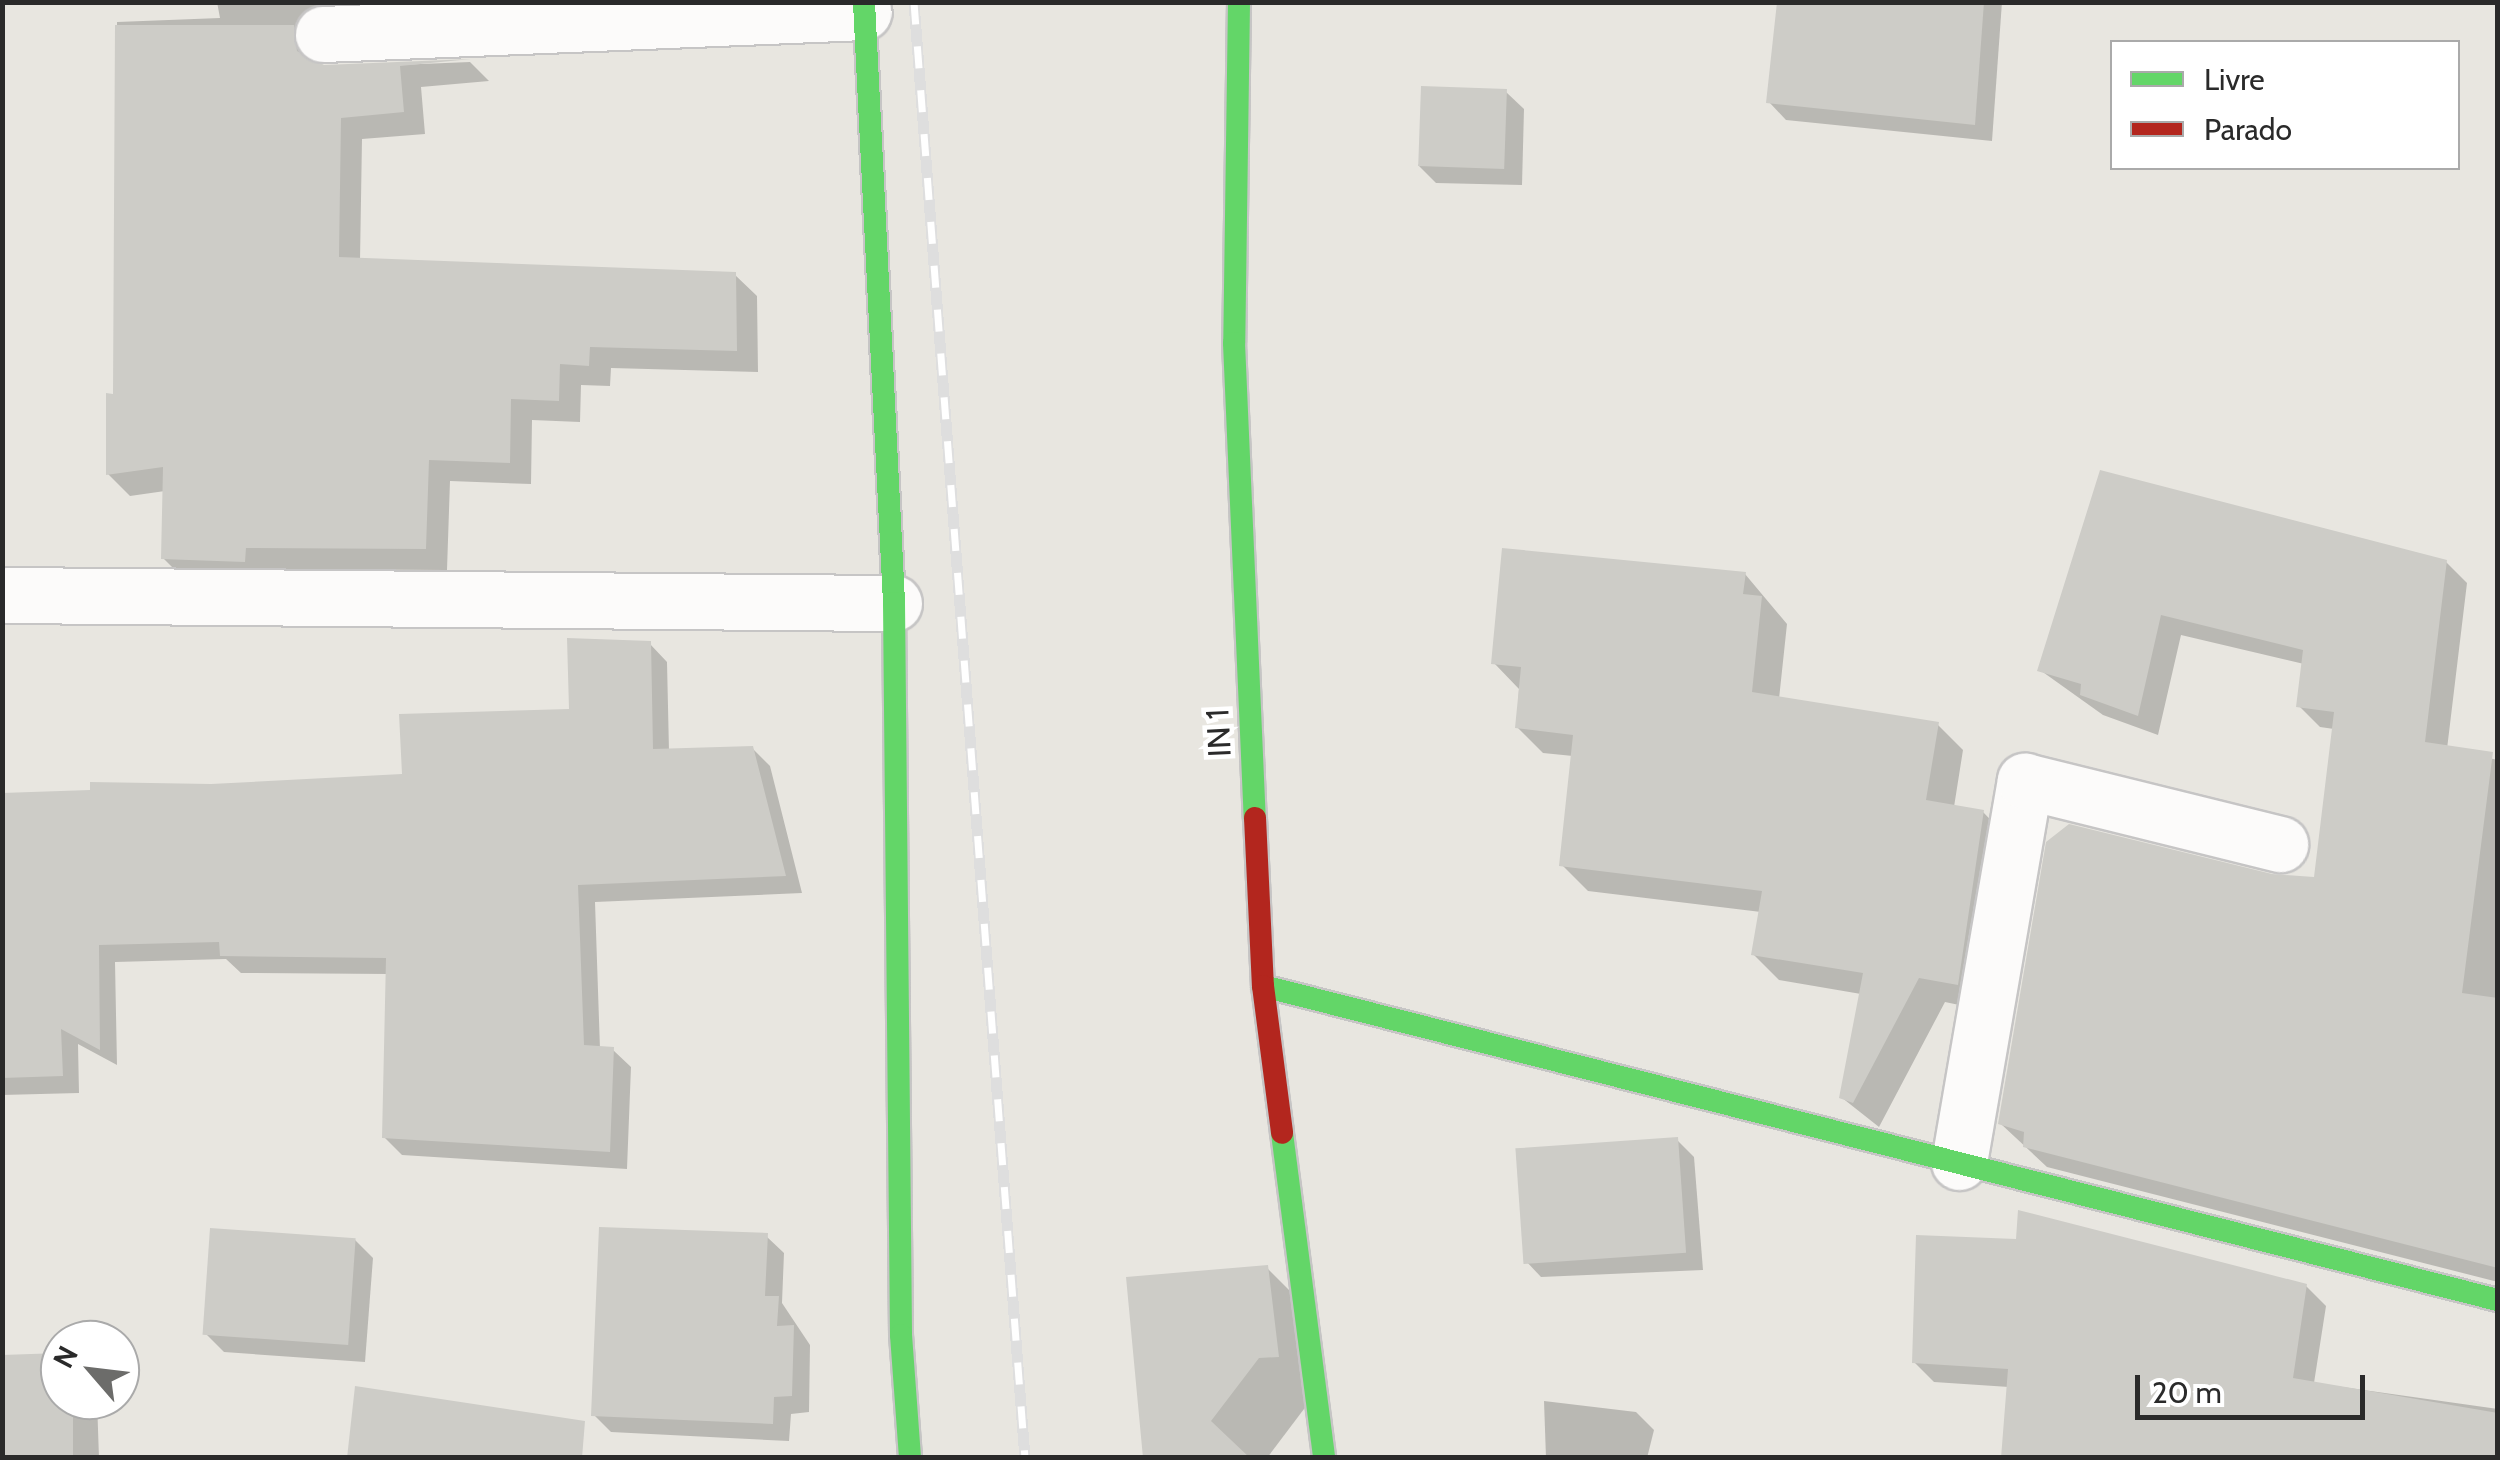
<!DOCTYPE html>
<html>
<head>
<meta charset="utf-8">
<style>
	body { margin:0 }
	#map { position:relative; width:2500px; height:1460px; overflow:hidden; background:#e8e6e0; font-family:Cabin,sans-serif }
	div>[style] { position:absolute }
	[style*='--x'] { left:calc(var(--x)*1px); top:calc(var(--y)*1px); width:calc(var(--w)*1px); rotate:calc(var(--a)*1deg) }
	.shadow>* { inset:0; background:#0003 }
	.building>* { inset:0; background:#cdccc7; transform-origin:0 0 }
	.roads { filter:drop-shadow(2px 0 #c6c5c5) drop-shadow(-2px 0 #c6c5c5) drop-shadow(0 2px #c6c5c5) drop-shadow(0 -2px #c6c5c5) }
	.street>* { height:55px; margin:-27.5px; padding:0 27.5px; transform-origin:27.5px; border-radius:27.5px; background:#fcfbfa }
	.fast>* { height:22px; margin:-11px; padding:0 11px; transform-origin:11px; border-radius:11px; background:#63d668 }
	.jam>* { height:22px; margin:-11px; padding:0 11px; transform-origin:11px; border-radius:11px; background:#b3261e }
	.rail>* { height:11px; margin-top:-5.5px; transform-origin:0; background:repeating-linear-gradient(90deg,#fff 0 22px,#dedede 0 44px); box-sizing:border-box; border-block:2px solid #dedede }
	span { translate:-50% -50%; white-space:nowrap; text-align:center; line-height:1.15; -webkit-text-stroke:9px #fff; paint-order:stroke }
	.street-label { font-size:32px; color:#2a2a2a }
	.frame { position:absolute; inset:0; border:5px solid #2a2a2a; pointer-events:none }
	.legend { position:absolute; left:2110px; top:40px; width:350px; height:130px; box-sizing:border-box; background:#fff; border:2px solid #aaa; margin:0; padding:12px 18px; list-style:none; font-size:30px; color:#2a2a2a }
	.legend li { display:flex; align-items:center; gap:20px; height:50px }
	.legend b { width:50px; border:2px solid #aaa }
	.north { position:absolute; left:40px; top:1320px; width:100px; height:100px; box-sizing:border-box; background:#fff; border:2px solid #aaa; border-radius:50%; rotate:298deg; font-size:28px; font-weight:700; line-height:40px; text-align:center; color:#2a2a2a }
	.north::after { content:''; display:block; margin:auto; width:35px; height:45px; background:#6c6c6a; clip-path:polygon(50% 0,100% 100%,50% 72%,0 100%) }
	.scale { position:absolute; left:2135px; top:1375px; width:230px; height:45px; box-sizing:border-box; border:5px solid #2a2a2a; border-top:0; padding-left:12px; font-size:30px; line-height:35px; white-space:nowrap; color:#2a2a2a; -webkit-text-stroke:8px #fff; paint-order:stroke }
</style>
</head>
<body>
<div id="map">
	<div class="shadow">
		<i style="clip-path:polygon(217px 2px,488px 2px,316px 43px,323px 68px,470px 62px,489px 81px,421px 87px,425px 134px,362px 139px,360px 261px,734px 274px,757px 296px,758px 372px,611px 368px,610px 386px,581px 385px,580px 422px,532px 420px,531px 484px,450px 481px,447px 570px,267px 569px,266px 583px,185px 580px,163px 558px,165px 491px,130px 496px,108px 474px,115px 397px,117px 22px,220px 18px)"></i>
		<i style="clip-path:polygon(1780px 2px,2002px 2px,1992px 141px,1786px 120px,1769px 102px)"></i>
		<i style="clip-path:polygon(1506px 92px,1524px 109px,1522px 185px,1436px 183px,1418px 165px)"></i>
		<i style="clip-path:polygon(2101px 473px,2446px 562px,2467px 583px,2447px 749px,2498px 760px,2498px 1282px,2047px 1167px,2001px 1124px,2272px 877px,2316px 879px,2334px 729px,2320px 727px,2299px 706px,2304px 664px,2181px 635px,2158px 735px,2103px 715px,2040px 670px)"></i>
		<i style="clip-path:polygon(1745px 574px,1787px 624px,1779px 699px,1937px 724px,1963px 750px,1954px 807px,1983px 812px,2008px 838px,1983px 1010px,1945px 1002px,1879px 1127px,1841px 1097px,1861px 994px,1779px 980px,1754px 955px,1761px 912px,1588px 891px,1562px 865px,1573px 756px,1543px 753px,1517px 727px,1519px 689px,1494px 663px)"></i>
		<i style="clip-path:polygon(650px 644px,667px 662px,669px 751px,752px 748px,770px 766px,802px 893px,595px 902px,600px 1049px,613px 1050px,631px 1067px,627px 1169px,402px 1155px,384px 1137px,388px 974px,241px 973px,226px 959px,115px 962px,117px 1065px,78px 1044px,79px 1093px,2px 1095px,2px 796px,405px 776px,572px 712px)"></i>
		<i style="clip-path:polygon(1676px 1139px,1694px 1157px,1703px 1270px,1541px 1277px,1524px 1259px)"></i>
		<i style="clip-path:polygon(766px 1236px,784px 1253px,782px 1303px,810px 1345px,809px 1412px,791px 1414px,789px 1441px,611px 1432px,594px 1415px)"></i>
		<i style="clip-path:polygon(355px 1240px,373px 1258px,365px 1362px,224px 1352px,206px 1334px)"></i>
		<i style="clip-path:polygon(1267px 1268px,1315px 1316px,1307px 1405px,1267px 1458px,1145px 1458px)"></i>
		<i style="clip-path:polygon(2306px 1286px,2326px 1306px,2314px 1383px,2498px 1409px,2498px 1458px,2009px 1387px,1934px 1382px,1914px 1362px)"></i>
		<i style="clip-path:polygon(60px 1356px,60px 1400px,97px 1400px,99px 1458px,2px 1458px)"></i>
		<i style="clip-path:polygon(1544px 1401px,1636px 1412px,1654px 1430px,1647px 1458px,1546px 1458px)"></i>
	</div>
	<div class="building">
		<i style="clip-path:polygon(1777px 2px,1984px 2px,1975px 125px,1766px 103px)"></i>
		<i style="clip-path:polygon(115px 25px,294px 25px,297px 51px,324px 65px,471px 59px,400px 66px,404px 112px,341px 118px,339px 257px,736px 272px,737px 351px,590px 347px,589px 366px,560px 364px,559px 401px,511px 399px,510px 463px,429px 460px,426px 549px,246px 548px,245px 562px,161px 559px,163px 467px,106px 475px,106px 393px,113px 394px)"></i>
		<i style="left:1421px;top:86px;width:86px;height:80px;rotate:2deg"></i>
		<i style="clip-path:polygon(2100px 470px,2447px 560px,2425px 742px,2493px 752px,2462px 993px,2498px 998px,2498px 1268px,2023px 1147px,2024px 1132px,1998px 1124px,2046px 842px,2069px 824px,2272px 874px,2314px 877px,2334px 712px,2296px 707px,2303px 650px,2161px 615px,2138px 716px,2080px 695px,2081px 684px,2037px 671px)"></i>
		<i style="clip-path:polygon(1502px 548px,1746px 572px,1743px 594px,1762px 596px,1752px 692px,1939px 722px,1926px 800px,1984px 810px,1958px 985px,1919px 978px,1853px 1103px,1839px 1098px,1863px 973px,1751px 955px,1762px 891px,1559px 866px,1573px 735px,1515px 728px,1521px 667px,1491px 664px)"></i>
		<i style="clip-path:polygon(567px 638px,651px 641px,653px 749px,753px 746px,786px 876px,578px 885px,584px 1045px,614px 1047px,610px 1152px,382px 1138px,386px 958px,220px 956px,219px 942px,99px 945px,100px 1050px,61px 1029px,63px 1076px,2px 1078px,2px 793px,90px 790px,90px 782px,211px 784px,402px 774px,399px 714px,569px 709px)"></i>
		<i style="left:1678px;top:1137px;width:116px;height:163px;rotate:86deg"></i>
		<i style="clip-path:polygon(2018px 1210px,2307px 1284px,2293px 1378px,2498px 1413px,2498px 1458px,2001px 1458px,2008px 1369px,1912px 1363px,1916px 1235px,2016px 1239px)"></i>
		<i style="clip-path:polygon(599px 1227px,768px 1233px,765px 1296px,779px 1296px,777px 1326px,794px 1325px,792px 1396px,774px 1397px,773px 1424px,591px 1416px)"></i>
		<i style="left:210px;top:1228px;width:146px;height:107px;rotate:4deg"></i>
		<i style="clip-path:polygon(1268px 1265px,1279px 1357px,1259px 1358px,1211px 1421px,1250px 1458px,1143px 1458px,1126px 1277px)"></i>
		<i style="clip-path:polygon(60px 1353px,60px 1400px,73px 1400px,73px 1458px,2px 1458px,2px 1355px)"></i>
		<i style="clip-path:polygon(355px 1386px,585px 1421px,582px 1458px,347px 1458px)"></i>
	</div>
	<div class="roads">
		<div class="street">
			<i style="--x:323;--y:34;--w:541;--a:-2.33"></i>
			<i style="--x:6;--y:595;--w:888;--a:0.52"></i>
			<i style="--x:1959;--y:1162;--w:387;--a:-80.2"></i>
			<i style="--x:2025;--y:781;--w:263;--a:13.9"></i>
		</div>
		<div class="fast">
			<i style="--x:864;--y:2;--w:602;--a:87.14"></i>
			<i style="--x:894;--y:603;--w:732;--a:89.45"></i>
			<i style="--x:901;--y:1335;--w:123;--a:85.8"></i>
			<i style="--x:1239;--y:2;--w:341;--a:90.8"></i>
			<i style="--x:1234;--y:343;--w:475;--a:87.5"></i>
			<i style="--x:1263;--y:986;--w:1274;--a:14.27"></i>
			<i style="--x:1282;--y:1133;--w:328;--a:82.6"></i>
		</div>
		<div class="jam">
			<i style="--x:1255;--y:818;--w:168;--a:87.3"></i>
			<i style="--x:1263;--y:986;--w:148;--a:82.6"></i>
		</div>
	</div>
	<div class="rail">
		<i style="--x:914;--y:2;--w:1460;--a:85.64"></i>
	</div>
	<div class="street-label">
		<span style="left:1219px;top:733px;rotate:-93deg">IN 1</span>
	</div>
	<div class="frame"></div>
	<ul class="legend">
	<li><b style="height:12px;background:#63d668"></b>Livre</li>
	<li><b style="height:12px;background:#b3261e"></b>Parado</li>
	</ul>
	<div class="north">N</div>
	<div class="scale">20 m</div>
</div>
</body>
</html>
